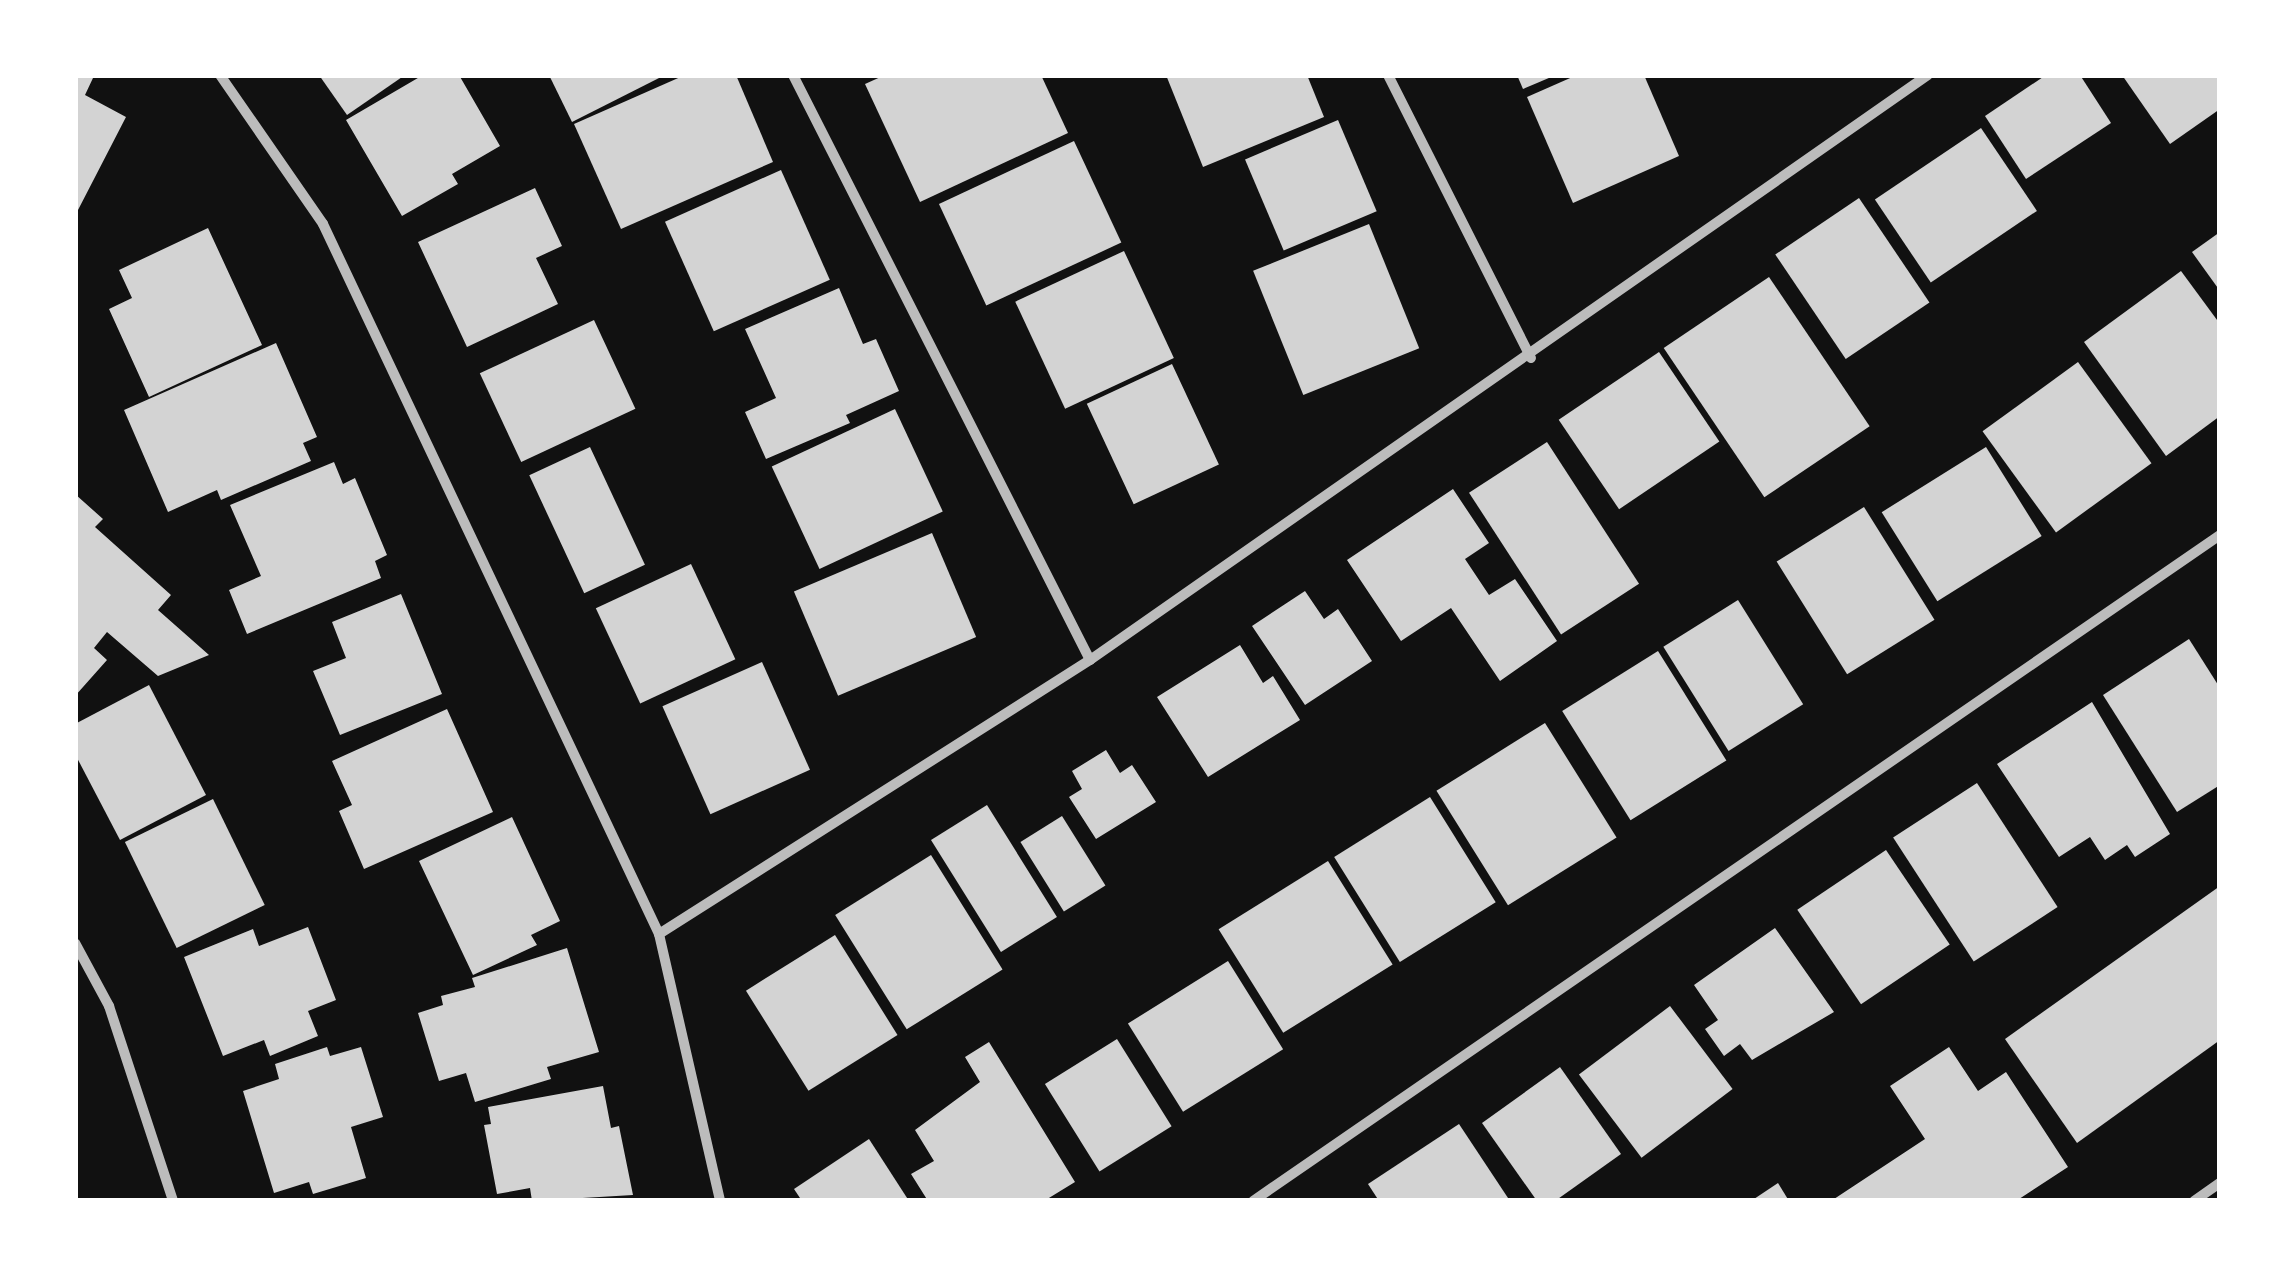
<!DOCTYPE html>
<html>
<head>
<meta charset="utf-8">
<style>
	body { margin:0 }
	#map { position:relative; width:2295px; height:1276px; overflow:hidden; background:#111; font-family:"DejaVu Sans",sans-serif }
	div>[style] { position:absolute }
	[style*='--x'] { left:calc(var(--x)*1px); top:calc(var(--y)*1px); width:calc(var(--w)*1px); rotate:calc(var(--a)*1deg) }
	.building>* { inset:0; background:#d3d3d3; transform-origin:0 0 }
	.minor>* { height:10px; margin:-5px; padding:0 5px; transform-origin:5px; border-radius:5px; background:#bcbcbc }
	span { translate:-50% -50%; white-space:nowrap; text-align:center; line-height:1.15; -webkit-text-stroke:8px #fff; paint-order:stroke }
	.frame { position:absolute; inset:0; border:78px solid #fff; pointer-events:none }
</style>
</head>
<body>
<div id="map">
	<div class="building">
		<i style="clip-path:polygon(75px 75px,93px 78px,85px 95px,126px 117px,78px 210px)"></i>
		<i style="clip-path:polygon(319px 75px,405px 75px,347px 115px)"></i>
		<i style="clip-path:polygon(423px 75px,459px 75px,500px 146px,452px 174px,458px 184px,402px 216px,346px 120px)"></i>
		<i style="clip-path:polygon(549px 75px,665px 75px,572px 122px)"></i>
		<i style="clip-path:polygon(685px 75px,736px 75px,773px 162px,621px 229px,574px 124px)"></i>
		<i style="clip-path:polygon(885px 75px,1041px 75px,1068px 133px,920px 202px,865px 84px)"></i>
		<i style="clip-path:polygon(1166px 75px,1307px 75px,1324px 117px,1203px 167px)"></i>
		<i style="clip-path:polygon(1517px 75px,1556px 75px,1523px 89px)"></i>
		<i style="clip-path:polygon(1577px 75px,1644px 75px,1679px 156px,1573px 203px,1527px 97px)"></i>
		<i style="clip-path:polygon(2046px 75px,2080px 75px,2111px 123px,2026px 179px,1985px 116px)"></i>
		<i style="clip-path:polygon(2122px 75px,2220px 75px,2220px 109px,2170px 144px)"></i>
		<i style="left:1338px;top:120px;width:99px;height:101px;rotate:67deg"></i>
		<i style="left:1981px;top:128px;width:100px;height:128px;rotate:56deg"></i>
		<i style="left:1074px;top:141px;width:112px;height:149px;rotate:65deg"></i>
		<i style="left:781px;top:170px;width:120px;height:127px;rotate:66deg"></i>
		<i style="clip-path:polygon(535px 188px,562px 246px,536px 258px,558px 304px,467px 347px,418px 242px)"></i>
		<i style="left:1859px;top:198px;width:126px;height:101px;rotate:56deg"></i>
		<i style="left:1369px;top:224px;width:134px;height:125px;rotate:68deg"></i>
		<i style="clip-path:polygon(208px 228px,262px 345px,149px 397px,109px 309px,132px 298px,119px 270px)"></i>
		<i style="clip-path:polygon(2220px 232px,2220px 291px,2192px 252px)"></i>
		<i style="left:1124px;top:251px;width:118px;height:120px;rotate:65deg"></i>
		<i style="clip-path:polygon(2181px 271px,2220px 324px,2220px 416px,2166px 456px,2084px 342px)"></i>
		<i style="left:1769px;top:277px;width:180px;height:127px;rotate:56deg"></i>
		<i style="clip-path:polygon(839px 288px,863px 344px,876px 339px,899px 391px,846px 415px,850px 423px,766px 459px,745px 412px,776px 398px,745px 329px)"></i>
		<i style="left:594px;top:320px;width:98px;height:126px;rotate:65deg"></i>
		<i style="clip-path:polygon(276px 343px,317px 437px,303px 443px,311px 461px,221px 500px,217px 490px,168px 512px,124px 410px)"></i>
		<i style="left:1659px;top:352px;width:108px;height:121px;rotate:56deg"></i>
		<i style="left:2078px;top:362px;width:125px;height:118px;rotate:54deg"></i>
		<i style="left:1172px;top:364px;width:111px;height:94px;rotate:65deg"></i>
		<i style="left:895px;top:409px;width:113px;height:136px;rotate:65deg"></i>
		<i style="left:1547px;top:442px;width:169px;height:93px;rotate:57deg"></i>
		<i style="left:590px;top:447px;width:130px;height:67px;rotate:65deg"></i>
		<i style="left:1986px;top:447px;width:105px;height:123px;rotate:58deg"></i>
		<i style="clip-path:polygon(334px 462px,343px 484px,355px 478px,387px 555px,375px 561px,381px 578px,247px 634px,229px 590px,261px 576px,230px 505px)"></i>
		<i style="clip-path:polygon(1453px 489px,1489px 543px,1465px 559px,1489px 595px,1515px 579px,1557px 641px,1500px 681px,1451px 608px,1401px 641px,1347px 560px)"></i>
		<i style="clip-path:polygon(75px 494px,103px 519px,95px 527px,171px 595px,158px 610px,209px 655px,158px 676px,107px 632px,94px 648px,107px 660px,75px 696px)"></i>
		<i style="left:1864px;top:507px;width:133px;height:103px;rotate:58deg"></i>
		<i style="left:932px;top:533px;width:113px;height:150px;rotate:67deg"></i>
		<i style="left:691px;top:564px;width:105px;height:105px;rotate:65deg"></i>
		<i style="clip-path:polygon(1305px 591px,1324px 619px,1338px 609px,1372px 661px,1305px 705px,1252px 626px)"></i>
		<i style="clip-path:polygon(401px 594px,442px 694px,340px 735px,313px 671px,346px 658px,332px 622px)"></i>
		<i style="left:1738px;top:600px;width:123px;height:88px;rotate:58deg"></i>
		<i style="clip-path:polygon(2189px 639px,2220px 688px,2220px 785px,2177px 812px,2103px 695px)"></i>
		<i style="clip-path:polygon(1240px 645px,1263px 683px,1273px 676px,1300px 720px,1208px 777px,1157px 697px)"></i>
		<i style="left:1658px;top:651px;width:129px;height:113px;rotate:58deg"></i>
		<i style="left:762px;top:662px;width:118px;height:109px;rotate:66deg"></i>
		<i style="clip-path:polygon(149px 685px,206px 795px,120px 840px,75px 754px,75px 724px)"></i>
		<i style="clip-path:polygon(2092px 702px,2170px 834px,2135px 857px,2127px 845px,2105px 860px,2090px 837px,2059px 857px,1997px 764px)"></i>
		<i style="clip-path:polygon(447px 709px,493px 812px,364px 869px,339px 811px,352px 805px,332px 761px)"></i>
		<i style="left:1545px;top:723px;width:135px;height:128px;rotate:58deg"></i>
		<i style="clip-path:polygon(1106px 750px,1120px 773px,1132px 765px,1156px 802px,1096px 839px,1069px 797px,1082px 789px,1072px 771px)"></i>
		<i style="left:1977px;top:783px;width:148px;height:100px;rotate:57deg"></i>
		<i style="left:1430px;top:797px;width:124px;height:113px;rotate:58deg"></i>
		<i style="left:213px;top:799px;width:118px;height:98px;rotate:64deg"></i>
		<i style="left:987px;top:805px;width:132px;height:66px;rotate:58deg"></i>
		<i style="left:1062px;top:816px;width:82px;height:49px;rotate:58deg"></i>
		<i style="clip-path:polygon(512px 817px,560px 921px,531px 935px,537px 945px,473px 975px,419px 861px)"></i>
		<i style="left:1886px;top:850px;width:114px;height:107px;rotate:56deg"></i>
		<i style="left:931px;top:855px;width:135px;height:113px;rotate:58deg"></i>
		<i style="left:1328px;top:861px;width:122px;height:129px;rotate:58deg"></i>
		<i style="clip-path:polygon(2220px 886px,2220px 1040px,2077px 1143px,2005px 1039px)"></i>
		<i style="clip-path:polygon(308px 927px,336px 1000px,308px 1011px,318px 1036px,270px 1056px,264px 1040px,223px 1056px,184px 957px,253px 929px,259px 946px)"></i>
		<i style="clip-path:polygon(1775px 928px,1834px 1012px,1752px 1060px,1740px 1044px,1724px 1056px,1705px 1029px,1718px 1020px,1694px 985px)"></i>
		<i style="left:835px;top:935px;width:118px;height:105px;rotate:58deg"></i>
		<i style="clip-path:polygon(567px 948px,599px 1052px,547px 1067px,551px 1079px,475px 1102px,466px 1073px,439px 1081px,418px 1013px,443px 1005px,441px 996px,475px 987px,472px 978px)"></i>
		<i style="left:1228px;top:961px;width:104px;height:118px;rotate:58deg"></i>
		<i style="left:1670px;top:1006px;width:104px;height:114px;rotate:53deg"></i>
		<i style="left:1117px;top:1039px;width:103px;height:85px;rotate:58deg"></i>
		<i style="clip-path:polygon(989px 1042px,1075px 1182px,1044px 1201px,928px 1201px,911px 1174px,934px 1161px,915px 1130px,980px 1082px,965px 1057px)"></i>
		<i style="clip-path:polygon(327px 1047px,330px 1056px,361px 1047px,383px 1117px,351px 1127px,366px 1178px,313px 1194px,309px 1182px,274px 1193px,243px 1091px,279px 1079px,275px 1064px)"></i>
		<i style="clip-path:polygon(1949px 1047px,1978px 1091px,2006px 1072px,2068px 1167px,2016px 1201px,1831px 1201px,1925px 1139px,1890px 1086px)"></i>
		<i style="clip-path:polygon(1560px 1067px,1621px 1154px,1555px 1201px,1537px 1201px,1482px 1123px)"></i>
		<i style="clip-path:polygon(603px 1086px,611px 1128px,619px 1126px,633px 1195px,532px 1201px,530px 1188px,497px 1194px,484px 1125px,491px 1124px,488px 1107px)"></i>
		<i style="clip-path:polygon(1459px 1124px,1510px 1201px,1379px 1201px,1368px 1184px)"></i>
		<i style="clip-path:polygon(869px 1139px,909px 1201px,802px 1201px,794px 1189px)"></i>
		<i style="clip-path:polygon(1778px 1183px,1789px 1201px,1751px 1201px)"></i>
	</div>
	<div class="minor">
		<i style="--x:220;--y:75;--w:181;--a:55.3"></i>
		<i style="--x:323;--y:224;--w:785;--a:64.67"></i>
		<i style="--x:659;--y:934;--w:274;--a:77.1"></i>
		<i style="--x:793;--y:75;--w:656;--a:63.08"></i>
		<i style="--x:1388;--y:75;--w:317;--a:63.2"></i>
		<i style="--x:659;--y:934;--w:511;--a:-32.45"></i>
		<i style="--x:1090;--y:660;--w:1022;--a:-34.92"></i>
		<i style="--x:75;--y:943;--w:72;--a:61.6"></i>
		<i style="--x:109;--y:1006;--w:205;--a:71.8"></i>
		<i style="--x:1253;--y:1201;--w:1174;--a:-34.56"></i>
		<i style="--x:2194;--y:1201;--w:32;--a:-35"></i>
	</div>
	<div class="frame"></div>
</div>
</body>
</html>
